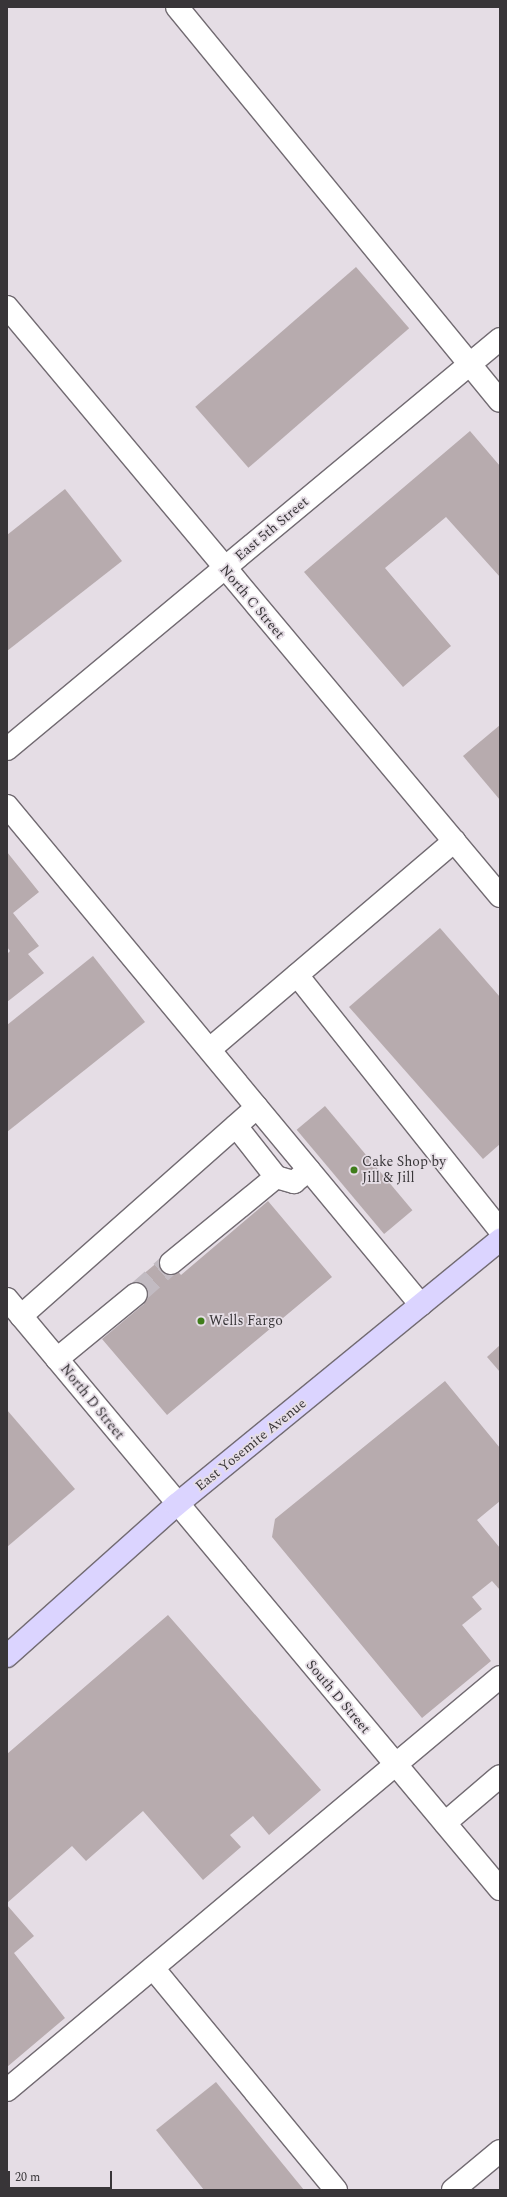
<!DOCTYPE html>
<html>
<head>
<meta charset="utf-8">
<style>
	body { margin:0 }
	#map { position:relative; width:507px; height:2197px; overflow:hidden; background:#e5dde5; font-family:Spectral,serif }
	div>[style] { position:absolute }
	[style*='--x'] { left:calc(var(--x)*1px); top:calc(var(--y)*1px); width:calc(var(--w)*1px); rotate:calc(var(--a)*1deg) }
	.building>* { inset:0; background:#b7abae; transform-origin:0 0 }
	.minor-tunnel>* { height:22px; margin-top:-11px; transform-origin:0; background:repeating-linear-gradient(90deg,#c2bbc2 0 22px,transparent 0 33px) }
	.roads { filter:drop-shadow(1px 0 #726b72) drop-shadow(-1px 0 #726b72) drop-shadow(0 1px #726b72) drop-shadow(0 -1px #726b72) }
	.minor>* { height:22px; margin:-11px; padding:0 11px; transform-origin:11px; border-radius:11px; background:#fff }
	.major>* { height:22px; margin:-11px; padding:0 11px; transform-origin:11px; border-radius:11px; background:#dbd4ff }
	.dots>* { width:11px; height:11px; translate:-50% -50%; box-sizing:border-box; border:2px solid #e5dde5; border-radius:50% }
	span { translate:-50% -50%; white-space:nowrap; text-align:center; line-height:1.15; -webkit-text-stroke:3.5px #e5dde5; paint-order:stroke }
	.street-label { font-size:14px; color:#383538 }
	.poi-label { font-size:14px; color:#383538 }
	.left { translate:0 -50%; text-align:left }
	.frame { position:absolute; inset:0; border:8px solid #383538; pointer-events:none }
	.scale { position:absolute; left:8px; top:2171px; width:104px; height:18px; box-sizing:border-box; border:2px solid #383538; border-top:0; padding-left:5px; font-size:12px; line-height:14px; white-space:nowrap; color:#383538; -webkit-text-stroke:3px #e5dde5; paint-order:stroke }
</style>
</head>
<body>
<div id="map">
	<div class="building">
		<i style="left:356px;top:267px;width:81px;height:213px;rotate:49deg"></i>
		<i style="clip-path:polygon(470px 431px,500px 466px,500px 577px,446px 517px,385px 568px,451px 646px,403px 687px,304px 572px)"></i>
		<i style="clip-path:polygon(65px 489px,122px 561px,7px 651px,7px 535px)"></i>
		<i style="clip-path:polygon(500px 725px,500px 800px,463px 756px)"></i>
		<i style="clip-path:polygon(7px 852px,39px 892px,13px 913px,39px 946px,28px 954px,44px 973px,7px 1002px,7px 954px,10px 951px,7px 947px)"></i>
		<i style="clip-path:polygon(440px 928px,500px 997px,500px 1144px,483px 1159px,349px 1007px)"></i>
		<i style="clip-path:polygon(93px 956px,145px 1022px,7px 1132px,7px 1025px)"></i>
		<i style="left:325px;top:1106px;width:136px;height:37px;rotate:50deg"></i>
		<i style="clip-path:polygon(268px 1201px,332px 1277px,167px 1415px,102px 1339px,144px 1304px,129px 1286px,165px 1256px,181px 1275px)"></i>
		<i style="clip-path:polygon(500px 1345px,500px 1372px,487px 1357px)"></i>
		<i style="clip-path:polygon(445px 1381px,500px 1448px,500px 1501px,477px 1520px,500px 1548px,500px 1590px,492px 1581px,472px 1597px,482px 1609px,462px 1625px,491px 1661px,422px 1718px,272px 1537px,275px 1519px)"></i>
		<i style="clip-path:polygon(7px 1410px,75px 1489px,7px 1547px)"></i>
		<i style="clip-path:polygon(168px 1615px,321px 1790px,269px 1835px,253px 1816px,230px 1835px,241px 1847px,203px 1880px,143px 1811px,86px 1861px,72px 1846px,7px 1903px,7px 1754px)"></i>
		<i style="clip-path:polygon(7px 1905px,34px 1936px,14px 1953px,65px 2018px,7px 2067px)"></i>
		<i style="clip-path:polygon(216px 2082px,304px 2190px,204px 2190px,156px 2130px)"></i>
	</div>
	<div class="minor-tunnel">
		<i style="--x:136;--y:1294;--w:47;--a:-41.5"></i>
	</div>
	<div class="roads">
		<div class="minor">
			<i style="--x:177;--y:7;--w:509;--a:50.66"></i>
			<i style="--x:7;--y:307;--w:768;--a:50.07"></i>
			<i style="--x:7;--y:749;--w:641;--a:-39.75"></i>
			<i style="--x:7;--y:806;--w:648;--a:50.32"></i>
			<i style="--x:297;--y:975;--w:326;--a:51.5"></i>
			<i style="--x:210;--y:1049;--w:321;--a:-40.4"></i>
			<i style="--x:236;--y:1126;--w:65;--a:51.9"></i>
			<i style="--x:276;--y:1177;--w:19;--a:16"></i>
			<i style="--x:294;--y:1182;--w:19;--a:-39"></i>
			<i style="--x:171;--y:1263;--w:136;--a:-39.3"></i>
			<i style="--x:7;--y:1299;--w:769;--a:50.12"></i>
			<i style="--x:21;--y:1316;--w:315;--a:-41.5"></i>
			<i style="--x:57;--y:1359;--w:102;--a:-39.4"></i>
			<i style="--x:445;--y:1823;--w:72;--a:-40.5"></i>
			<i style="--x:153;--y:1968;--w:288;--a:50.5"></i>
			<i style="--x:7;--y:2090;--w:643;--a:-39.95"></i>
			<i style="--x:453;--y:2190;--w:61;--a:-39.7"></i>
		</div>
		<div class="major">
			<i style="--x:7;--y:1656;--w:227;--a:-41.8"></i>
			<i style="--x:176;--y:1505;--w:419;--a:-39.3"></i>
		</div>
	</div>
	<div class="dots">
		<i style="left:354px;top:1170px;background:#3f7d1b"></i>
		<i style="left:201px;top:1321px;background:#3f7d1b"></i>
	</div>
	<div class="street-label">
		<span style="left:272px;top:529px;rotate:-40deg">East 5th Street</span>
		<span style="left:252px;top:602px;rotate:50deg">North C Street</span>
		<span style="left:92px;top:1402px;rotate:51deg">North D Street</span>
		<span style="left:251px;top:1445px;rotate:-39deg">East Yosemite Avenue</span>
		<span style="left:338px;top:1697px;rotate:50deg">South D Street</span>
	</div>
	<div class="poi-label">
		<span class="left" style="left:362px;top:1170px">Cake Shop by<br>Jill &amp; Jill</span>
		<span class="left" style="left:209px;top:1321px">Wells Fargo</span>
	</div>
	<div class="frame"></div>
	<div class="scale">20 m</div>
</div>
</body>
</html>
